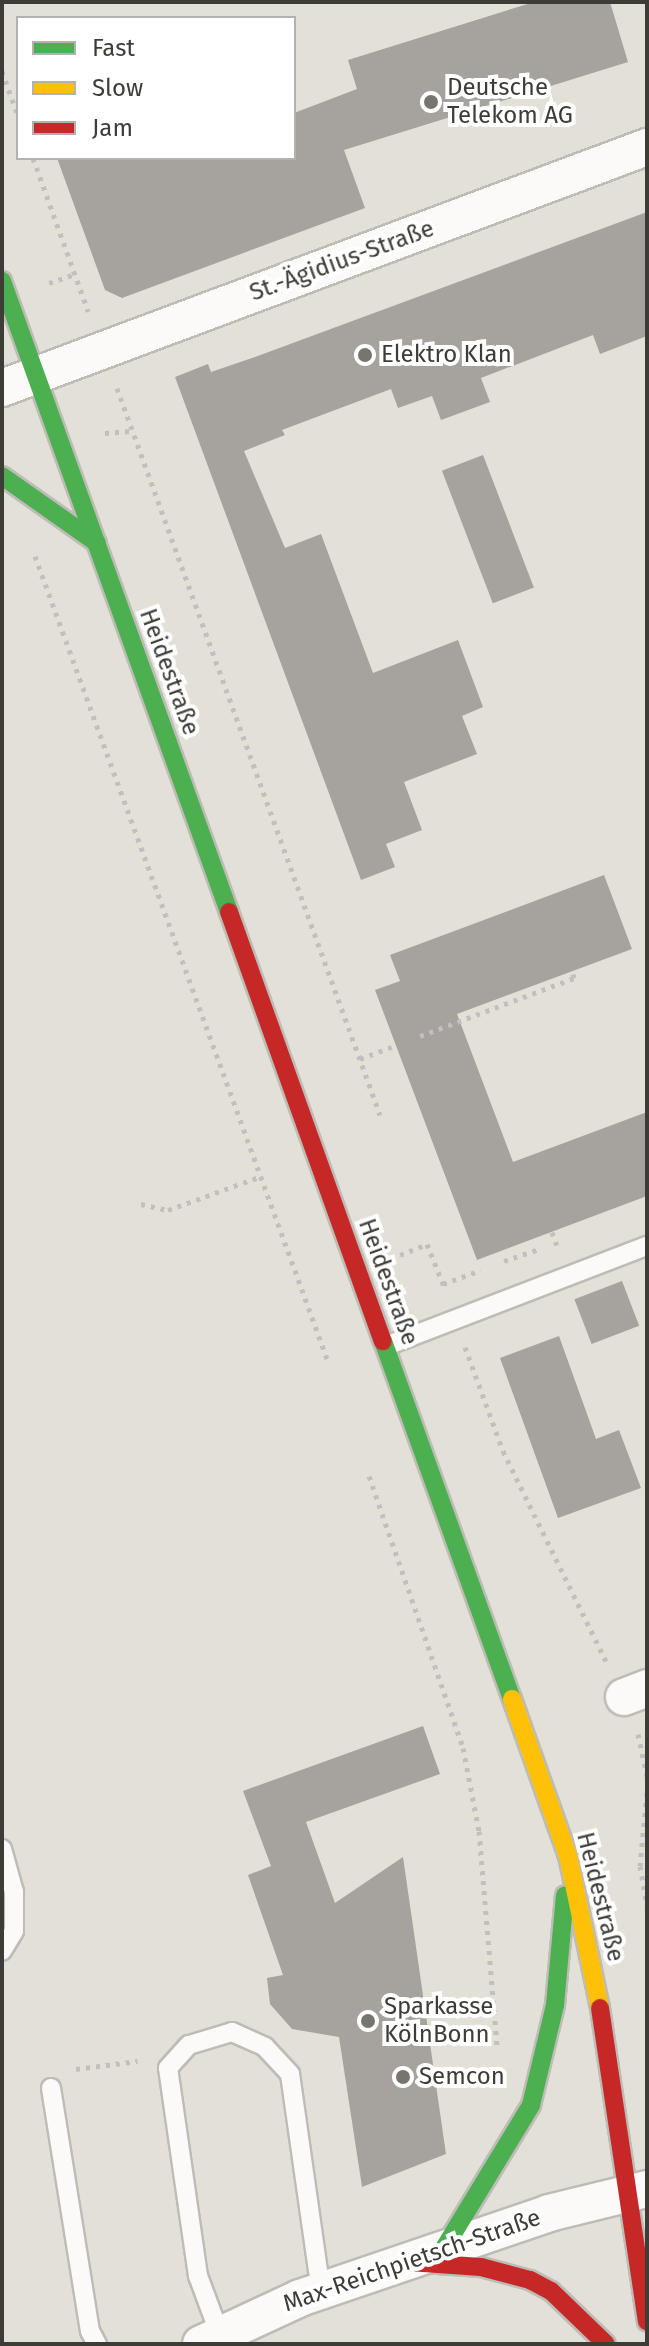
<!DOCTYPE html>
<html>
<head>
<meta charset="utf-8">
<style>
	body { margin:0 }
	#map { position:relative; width:649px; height:2346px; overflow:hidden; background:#e3e0d8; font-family:"Fira Sans",sans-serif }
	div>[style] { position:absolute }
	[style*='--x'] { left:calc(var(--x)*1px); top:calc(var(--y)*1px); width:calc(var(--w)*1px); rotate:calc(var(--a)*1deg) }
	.building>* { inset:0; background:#a6a29d; transform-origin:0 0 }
	.path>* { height:5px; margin-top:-2.5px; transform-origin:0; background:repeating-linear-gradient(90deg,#c1c0be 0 4px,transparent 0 10px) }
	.roads { filter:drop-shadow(2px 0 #bebcb6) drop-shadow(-2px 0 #bebcb6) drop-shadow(0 2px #bebcb6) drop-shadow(0 -2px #bebcb6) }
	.lane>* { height:18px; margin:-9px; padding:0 9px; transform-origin:9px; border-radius:9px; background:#fbfaf9 }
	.street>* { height:36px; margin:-18px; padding:0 18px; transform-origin:18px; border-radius:18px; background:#fbfaf9 }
	.fast>* { height:18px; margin:-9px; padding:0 9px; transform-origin:9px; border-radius:9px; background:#4caf50 }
	.slow>* { height:18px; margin:-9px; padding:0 9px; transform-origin:9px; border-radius:9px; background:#ffc107 }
	.jam>* { height:18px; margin:-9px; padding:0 9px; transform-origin:9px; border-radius:9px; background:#c62828 }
	.dots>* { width:22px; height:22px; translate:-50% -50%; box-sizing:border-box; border:4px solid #fff; border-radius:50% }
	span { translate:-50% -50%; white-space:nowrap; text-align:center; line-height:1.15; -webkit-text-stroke:8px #fff; paint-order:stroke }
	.poi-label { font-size:24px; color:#3e3c36 }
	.left { translate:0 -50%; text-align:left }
	.street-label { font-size:24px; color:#3e3c36 }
	.frame { position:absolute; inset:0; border:4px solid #3e3c36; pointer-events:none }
	.legend { position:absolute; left:16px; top:16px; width:280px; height:144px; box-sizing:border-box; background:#fff; border:2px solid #b2b1af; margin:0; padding:10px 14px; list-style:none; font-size:24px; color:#3e3c36 }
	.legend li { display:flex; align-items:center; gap:16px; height:40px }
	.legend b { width:40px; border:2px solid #b2b1af }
</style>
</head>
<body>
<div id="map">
	<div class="building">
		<i style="clip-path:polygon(534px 2px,610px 2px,628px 62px,344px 150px,365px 208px,122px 298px,105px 290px,57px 158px,294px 158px,294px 113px,357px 89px,348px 60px)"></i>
		<i style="clip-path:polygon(647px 212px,647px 336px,600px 354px,593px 335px,481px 378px,490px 402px,441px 420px,432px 396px,398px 408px,391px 389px,282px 430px,285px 435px,244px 451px,285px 548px,321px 534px,373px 673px,458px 640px,483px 707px,462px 716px,477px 754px,404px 782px,422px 830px,386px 844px,395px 867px,361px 880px,175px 377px,208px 364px,211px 372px,255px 357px)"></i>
		<i style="left:483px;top:455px;width:142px;height:44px;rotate:69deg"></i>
		<i style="clip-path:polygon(604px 875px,632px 949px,457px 1014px,513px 1162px,647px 1112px,647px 1196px,477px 1260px,375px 990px,400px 981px,390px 955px)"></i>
		<i style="left:622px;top:1281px;width:48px;height:51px;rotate:69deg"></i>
		<i style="clip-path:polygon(559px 1336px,596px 1439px,619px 1430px,641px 1488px,558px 1518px,500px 1358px)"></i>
		<i style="clip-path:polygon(423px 1726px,440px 1774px,306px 1822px,335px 1903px,403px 1857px,446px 2154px,362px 2187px,339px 2037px,292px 2029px,270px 2004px,267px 1978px,283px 1975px,248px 1875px,271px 1866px,243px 1791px)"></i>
	</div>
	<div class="path">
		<i style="--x:2;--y:71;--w:48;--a:70.4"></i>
		<i style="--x:33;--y:158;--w:163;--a:70.2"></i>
		<i style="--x:49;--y:283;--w:28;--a:-19"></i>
		<i style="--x:117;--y:388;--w:773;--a:70.11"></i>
		<i style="--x:105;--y:433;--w:27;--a:-4"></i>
		<i style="--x:35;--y:556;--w:860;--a:70.01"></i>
		<i style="--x:420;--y:1036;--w:165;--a:-20.6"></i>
		<i style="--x:574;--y:978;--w:7;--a:-106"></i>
		<i style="--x:360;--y:1059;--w:39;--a:-21"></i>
		<i style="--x:141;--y:1204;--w:28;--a:13"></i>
		<i style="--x:168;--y:1210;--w:100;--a:-19.9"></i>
		<i style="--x:552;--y:1232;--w:15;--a:70"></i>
		<i style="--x:400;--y:1255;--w:29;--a:-22"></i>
		<i style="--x:427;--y:1244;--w:48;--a:68.2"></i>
		<i style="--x:504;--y:1261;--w:39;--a:-19"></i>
		<i style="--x:443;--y:1284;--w:40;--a:-20.2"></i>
		<i style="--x:465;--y:1347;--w:111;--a:69.9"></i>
		<i style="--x:503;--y:1451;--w:236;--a:63.9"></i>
		<i style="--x:369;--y:1476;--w:288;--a:70.9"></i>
		<i style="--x:463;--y:1748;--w:85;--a:79.1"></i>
		<i style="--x:479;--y:1831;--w:215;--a:85.2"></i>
		<i style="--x:638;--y:1734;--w:43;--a:77.9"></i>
		<i style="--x:647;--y:1793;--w:73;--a:95.5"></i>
		<i style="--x:640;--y:1866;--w:41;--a:80.1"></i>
		<i style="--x:76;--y:2069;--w:62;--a:-7.5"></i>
	</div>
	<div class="roads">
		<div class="lane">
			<i style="--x:386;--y:1346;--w:280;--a:-21"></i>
			<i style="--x:2;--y:1849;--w:45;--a:74.4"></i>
			<i style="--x:14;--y:1892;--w:39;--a:90"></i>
			<i style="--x:14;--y:1931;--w:23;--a:121"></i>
			<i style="--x:51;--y:2088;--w:246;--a:80.9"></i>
			<i style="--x:90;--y:2331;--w:15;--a:62"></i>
			<i style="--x:220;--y:2335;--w:63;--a:-110.4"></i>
			<i style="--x:198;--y:2276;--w:210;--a:-98.2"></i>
			<i style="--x:168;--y:2068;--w:31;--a:-48"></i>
			<i style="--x:189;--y:2045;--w:45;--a:-16.8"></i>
			<i style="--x:232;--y:2032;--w:36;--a:24"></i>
			<i style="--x:265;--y:2047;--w:37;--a:47"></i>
			<i style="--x:290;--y:2074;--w:219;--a:81.9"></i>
		</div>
		<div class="street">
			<i style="--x:2;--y:388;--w:689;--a:-20.49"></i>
			<i style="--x:624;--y:1697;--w:25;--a:-21"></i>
			<i style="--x:201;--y:2344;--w:109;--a:-24.9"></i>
			<i style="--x:300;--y:2298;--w:263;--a:-18.8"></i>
			<i style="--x:549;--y:2213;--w:101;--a:-13.8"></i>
		</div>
		<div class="fast">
			<i style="--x:2;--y:281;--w:671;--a:70.21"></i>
			<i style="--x:2;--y:476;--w:116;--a:35.2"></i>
			<i style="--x:383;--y:1341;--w:381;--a:70.2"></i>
			<i style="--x:443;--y:2250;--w:170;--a:-58.7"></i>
			<i style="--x:531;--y:2105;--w:103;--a:-76.5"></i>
			<i style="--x:555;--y:2005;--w:110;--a:-84.8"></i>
		</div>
		<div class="slow">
			<i style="--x:512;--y:1699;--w:167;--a:70.4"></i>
			<i style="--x:568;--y:1856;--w:155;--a:78.1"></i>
		</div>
		<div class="jam">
			<i style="--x:229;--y:912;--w:456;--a:70.3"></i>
			<i style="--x:600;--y:2008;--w:317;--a:81.5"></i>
			<i style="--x:409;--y:2262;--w:72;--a:4"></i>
			<i style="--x:481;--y:2267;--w:51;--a:14.9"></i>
			<i style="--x:530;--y:2280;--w:24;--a:28"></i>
			<i style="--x:551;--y:2291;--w:76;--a:43.9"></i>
		</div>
	</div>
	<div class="dots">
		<i style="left:431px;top:102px;background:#78756f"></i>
		<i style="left:365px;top:355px;background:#78756f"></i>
		<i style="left:368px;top:2021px;background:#78756f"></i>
		<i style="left:403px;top:2077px;background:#78756f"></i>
	</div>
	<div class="poi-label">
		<span class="left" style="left:447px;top:102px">Deutsche<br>Telekom AG</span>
		<span class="left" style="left:381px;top:355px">Elektro Klan</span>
		<span class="left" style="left:384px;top:2021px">Sparkasse<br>KölnBonn</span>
		<span class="left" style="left:419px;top:2077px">Semcon</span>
	</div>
	<div class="street-label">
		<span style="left:342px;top:261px;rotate:-20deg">St.-Ägidius-Straße</span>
		<span style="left:169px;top:672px;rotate:70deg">Heidestraße</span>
		<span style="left:388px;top:1282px;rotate:70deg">Heidestraße</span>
		<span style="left:600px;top:1897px;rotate:76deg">Heidestraße</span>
		<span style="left:412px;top:2261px;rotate:-19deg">Max-Reichpietsch-Straße</span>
	</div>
	<div class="frame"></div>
	<ul class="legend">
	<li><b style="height:10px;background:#4caf50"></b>Fast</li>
	<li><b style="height:10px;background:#ffc107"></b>Slow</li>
	<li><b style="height:10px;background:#c62828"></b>Jam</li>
	</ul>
</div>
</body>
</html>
